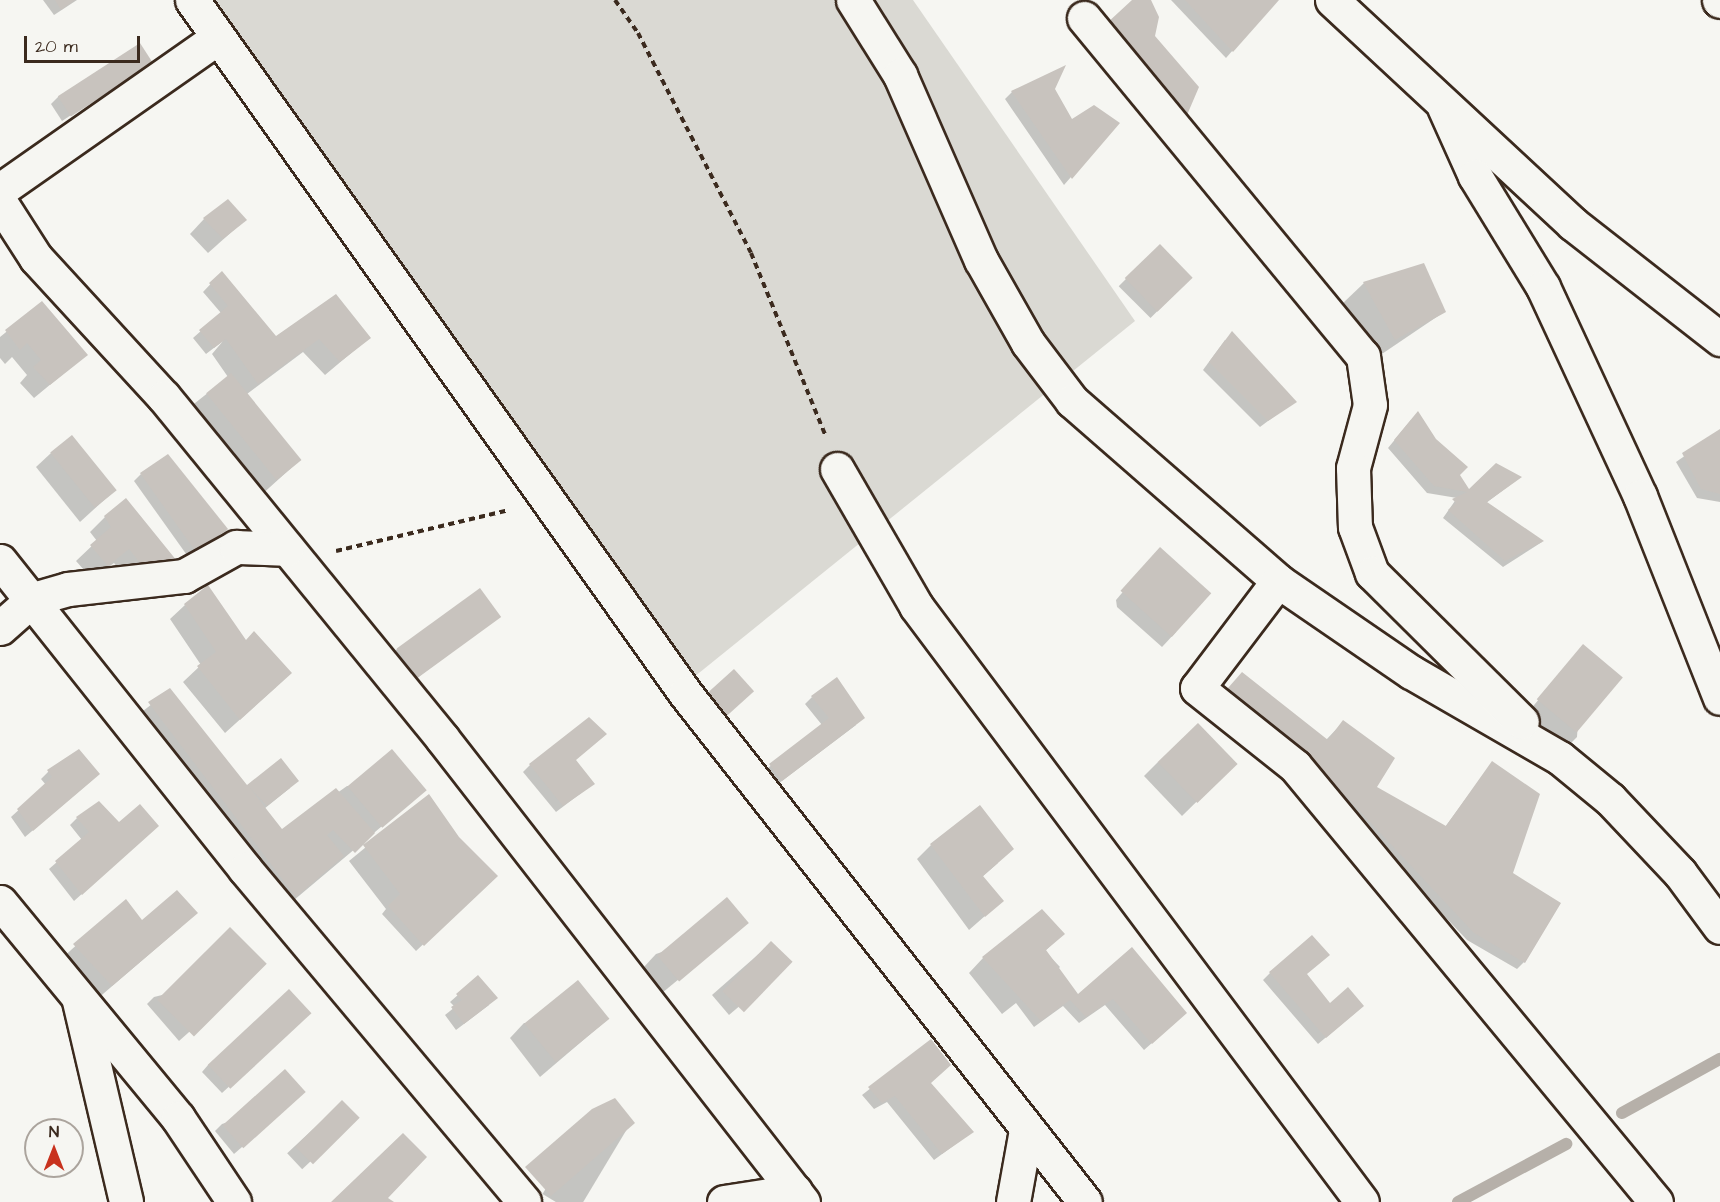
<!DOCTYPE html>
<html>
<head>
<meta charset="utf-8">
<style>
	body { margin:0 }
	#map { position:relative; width:1720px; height:1202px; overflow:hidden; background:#f6f6f2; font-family:"Architects Daughter",sans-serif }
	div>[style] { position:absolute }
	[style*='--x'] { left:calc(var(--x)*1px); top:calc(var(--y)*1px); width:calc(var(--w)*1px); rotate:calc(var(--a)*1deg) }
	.green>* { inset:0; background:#dad9d3 }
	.shadow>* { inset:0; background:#0003; transform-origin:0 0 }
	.stream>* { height:12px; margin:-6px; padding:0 6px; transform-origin:6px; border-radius:6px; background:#b6b0a9 }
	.building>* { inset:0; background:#c8c3be; transform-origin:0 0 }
	.path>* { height:4px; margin-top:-2px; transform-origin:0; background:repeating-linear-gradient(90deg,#3b2a1e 0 6px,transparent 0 10.5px) }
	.roads { filter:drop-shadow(2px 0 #3b2a1e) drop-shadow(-2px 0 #3b2a1e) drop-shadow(0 2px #3b2a1e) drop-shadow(0 -2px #3b2a1e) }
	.minor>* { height:33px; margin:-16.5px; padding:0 16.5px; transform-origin:16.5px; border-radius:16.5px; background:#f6f6f2 }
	span { translate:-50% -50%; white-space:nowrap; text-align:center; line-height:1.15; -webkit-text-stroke:4.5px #f6f6f2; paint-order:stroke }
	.north { position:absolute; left:24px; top:1118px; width:60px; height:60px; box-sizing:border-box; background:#f6f6f2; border:2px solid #aba49d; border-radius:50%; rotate:0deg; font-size:16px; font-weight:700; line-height:24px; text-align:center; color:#3b2a1e }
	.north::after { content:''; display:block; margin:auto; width:21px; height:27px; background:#c8321e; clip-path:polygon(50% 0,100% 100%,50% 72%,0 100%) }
	.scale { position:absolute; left:24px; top:36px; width:116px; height:27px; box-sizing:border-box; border:3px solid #3b2a1e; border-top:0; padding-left:8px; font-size:18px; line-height:21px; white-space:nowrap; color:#3b2a1e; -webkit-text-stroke:4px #f6f6f2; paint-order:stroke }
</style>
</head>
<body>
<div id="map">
	<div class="green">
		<i style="clip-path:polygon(203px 0,913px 0,1135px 321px,694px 677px)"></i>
	</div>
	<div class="shadow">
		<i style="clip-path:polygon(43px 0,77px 0,54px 15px)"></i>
		<i style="clip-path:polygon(1171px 0,1277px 0,1226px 58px)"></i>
		<i style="clip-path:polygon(151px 63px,62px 121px,51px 104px,58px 97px)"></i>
		<i style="clip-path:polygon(1054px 89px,1072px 121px,1118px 123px,1064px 185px,1005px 99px,1012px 92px)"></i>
		<i style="clip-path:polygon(204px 219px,245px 220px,208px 253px,190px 234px)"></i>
		<i style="left:1159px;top:246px;width:45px;height:57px;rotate:45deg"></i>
		<i style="clip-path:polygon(221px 273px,276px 338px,369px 338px,325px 375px,303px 352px,247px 394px,300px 460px,259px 497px,190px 407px,228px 377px,212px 354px,223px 341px,206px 354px,193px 338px,221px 313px,203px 292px)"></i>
		<i style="clip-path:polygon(1364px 283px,1444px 312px,1373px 360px,1342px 304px)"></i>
		<i style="clip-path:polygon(42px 303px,86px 355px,34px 398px,20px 383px,27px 375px,12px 357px,5px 364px,0 358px,0 337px)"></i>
		<i style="clip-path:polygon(1225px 340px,1295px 401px,1260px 427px,1203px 370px)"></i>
		<i style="clip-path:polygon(1411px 420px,1469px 491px,1519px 478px,1486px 503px,1542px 542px,1503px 567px,1443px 518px,1457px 498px,1427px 493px,1388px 448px)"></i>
		<i style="clip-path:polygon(1720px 431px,1720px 502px,1697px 498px,1676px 462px)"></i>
		<i style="clip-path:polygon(51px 453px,115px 490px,80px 522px,36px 467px)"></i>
		<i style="clip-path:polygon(141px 474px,219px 535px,189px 558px,134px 481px)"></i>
		<i style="clip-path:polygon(105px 517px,175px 561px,130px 583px,114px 563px,92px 579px,76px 561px,97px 541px,90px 532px)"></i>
		<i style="clip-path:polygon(1150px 560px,1176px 632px,1162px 647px,1117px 607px,1116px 600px)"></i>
		<i style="clip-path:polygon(185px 605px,276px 687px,225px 733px,183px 682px,201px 665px,170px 619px)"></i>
		<i style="clip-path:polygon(499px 617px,410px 683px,390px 656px,397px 649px)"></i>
		<i style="clip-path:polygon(1583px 646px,1577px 737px,1563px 751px,1525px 716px)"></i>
		<i style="clip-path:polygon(1235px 681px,1326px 740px,1343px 722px,1373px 790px,1445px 827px,1492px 763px,1524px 962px,1517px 969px,1467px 940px,1290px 752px,1222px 696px)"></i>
		<i style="clip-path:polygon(170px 690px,247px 787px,290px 788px,264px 809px,282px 832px,347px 786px,425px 790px,281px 911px,134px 718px)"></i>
		<i style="clip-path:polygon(812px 697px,856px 725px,774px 787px,763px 772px,822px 725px,805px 704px)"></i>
		<i style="clip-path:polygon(78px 751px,91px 781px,25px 837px,11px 817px,46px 785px,41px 779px,48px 772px)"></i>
		<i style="clip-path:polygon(574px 760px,593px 784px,556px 812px,523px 772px,530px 765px)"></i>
		<i style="clip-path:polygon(1158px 762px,1235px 764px,1182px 816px,1144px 776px)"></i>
		<i style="clip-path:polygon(428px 796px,458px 837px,496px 876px,416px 951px,382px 914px,386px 909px,349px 861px)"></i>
		<i style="clip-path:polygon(77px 818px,150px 833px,74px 901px,49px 869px,82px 840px,70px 825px)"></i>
		<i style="clip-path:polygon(931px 845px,998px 863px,982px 877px,1002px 901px,969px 930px,917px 859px)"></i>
		<i style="clip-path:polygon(125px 901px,141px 922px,181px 927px,96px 1000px,60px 960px)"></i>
		<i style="clip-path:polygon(747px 923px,662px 993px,642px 969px,656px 954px)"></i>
		<i style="clip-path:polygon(1063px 934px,1045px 951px,1060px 967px,1054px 973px,1078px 996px,1132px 949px,1178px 1020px,1144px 1050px,1105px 1005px,1079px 1023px,1063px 1006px,1034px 1027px,1016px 1003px,1002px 1014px,969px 973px,983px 958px)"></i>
		<i style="clip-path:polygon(771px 943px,783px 969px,729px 1015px,712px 995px)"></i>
		<i style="clip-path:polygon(258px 971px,179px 1041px,147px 1004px,154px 997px)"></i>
		<i style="clip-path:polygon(1270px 973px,1305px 975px,1330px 1005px,1355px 1013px,1318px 1044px,1263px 980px)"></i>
		<i style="clip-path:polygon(478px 977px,489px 1005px,456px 1030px,445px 1015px,455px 1007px,450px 1002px)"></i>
		<i style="clip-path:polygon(608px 1019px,540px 1077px,510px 1038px,524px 1023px)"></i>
		<i style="clip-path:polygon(302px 1020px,222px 1093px,202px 1072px,208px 1065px)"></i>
		<i style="clip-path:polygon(931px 1041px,929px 1083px,972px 1132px,934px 1160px,887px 1102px,874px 1109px,862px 1095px)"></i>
		<i style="clip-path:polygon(297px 1099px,234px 1154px,215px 1131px,222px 1124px)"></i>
		<i style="left:342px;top:1102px;width:22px;height:75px;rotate:47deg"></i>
		<i style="left:593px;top:1110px;width:39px;height:98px;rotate:31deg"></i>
	</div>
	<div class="stream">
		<i style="--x:1622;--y:1113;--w:112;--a:-28.9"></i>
		<i style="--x:1458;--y:1202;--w:123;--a:-28.2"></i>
	</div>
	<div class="building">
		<i style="clip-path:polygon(55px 0,75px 0,61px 10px)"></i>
		<i style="clip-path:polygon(1132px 0,1151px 0,1159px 17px,1155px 36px,1199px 87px,1187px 115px,1106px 24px)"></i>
		<i style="clip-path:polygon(1185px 0,1279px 0,1233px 52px)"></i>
		<i style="left:140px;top:43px;width:24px;height:98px;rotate:57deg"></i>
		<i style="clip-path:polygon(1066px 65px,1055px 89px,1072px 119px,1094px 105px,1120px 123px,1072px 179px,1011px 91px)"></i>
		<i style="clip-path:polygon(228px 199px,247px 220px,223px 239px,203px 218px)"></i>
		<i style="left:1160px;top:244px;width:47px;height:49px;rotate:46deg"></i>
		<i style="clip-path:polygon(1424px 263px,1446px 312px,1395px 340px,1363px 282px)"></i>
		<i style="clip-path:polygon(222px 271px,276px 336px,336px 294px,371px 338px,340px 362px,319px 339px,258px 384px,226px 339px,214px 348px,199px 330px,228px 306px,209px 283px)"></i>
		<i style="clip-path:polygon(42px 301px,88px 355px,50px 385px,33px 367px,41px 360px,27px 343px,20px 350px,5px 330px)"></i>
		<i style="clip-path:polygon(1232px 331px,1297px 402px,1268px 421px,1209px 362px)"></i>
		<i style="left:231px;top:373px;width:112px;height:32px;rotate:51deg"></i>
		<i style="clip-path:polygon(1418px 411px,1436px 439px,1468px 467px,1460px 475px,1469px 489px,1496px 463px,1522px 477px,1487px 502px,1544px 541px,1505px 561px,1448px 510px,1456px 503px,1452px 499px,1467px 492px,1434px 486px,1394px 440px)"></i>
		<i style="clip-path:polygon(1720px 429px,1720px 494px,1701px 489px,1682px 453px)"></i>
		<i style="left:72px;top:435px;width:71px;height:28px;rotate:51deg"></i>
		<i style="clip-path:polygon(168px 454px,228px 529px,196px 552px,140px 473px)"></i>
		<i style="clip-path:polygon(126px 498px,177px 561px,145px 569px,129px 549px,108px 566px,90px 545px,111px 527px,104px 516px)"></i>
		<i style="left:1160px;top:547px;width:69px;height:59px;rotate:42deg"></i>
		<i style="clip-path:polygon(208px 585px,246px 640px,254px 631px,292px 673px,240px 720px,197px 666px,216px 652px,184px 604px)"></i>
		<i style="left:480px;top:588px;width:36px;height:103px;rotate:54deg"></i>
		<i style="left:1583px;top:644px;width:52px;height:72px;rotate:40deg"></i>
		<i style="left:734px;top:669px;width:30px;height:38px;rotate:48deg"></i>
		<i style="clip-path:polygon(1242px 672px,1328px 740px,1343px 720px,1395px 758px,1377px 787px,1446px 826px,1492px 761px,1540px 794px,1513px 873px,1561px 903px,1525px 963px,1474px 933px,1298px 745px,1228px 688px)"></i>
		<i style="clip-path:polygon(837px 677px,865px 718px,782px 781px,769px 764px,829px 718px,811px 696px)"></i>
		<i style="clip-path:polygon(170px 688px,247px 785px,281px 758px,299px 781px,267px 806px,250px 788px,282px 829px,336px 788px,375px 833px,363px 845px,429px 794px,459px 837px,498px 876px,424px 946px,388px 906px,400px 894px,363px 845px,355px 853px,333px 830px,327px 835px,344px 856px,296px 897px,148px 702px)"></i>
		<i style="clip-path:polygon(589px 717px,607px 734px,576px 760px,595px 784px,563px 806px,529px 764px)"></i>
		<i style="left:1198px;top:723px;width:57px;height:56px;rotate:46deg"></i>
		<i style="clip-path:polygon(79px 749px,100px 774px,33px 831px,17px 809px,52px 777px,47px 770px)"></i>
		<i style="left:392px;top:749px;width:54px;height:58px;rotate:50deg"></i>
		<i style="clip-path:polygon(99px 801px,119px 822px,140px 804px,159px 826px,82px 895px,55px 861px,89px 832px,76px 817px)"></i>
		<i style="clip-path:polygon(980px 805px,1014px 849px,983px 876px,1004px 901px,985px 917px,930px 844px)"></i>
		<i style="clip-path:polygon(177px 890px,198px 913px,112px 986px,73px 944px,126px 899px,142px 920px)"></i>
		<i style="left:727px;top:897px;width:34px;height:91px;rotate:50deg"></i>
		<i style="clip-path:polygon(1042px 909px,1065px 934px,1046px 950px,1078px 994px,1132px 947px,1187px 1013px,1152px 1044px,1113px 999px,1086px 1017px,1070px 1000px,1041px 1021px,982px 957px)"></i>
		<i style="left:230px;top:927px;width:52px;height:103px;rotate:45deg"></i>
		<i style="clip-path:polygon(1312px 935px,1330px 955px,1307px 974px,1330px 1003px,1348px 987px,1364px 1006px,1326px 1038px,1269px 972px)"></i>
		<i style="left:771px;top:941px;width:30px;height:70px;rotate:44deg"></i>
		<i style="clip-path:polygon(478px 975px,498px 998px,464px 1024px,451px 1007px,462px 1000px,456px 994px)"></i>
		<i style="left:578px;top:980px;width:50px;height:69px;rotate:51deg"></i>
		<i style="left:289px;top:989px;width:33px;height:111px;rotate:47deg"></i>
		<i style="clip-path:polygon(931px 1039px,951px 1065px,931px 1083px,974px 1132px,942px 1154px,895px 1096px,882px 1103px,868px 1087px)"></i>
		<i style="left:285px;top:1069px;width:31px;height:84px;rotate:48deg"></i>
		<i style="clip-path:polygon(615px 1098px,635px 1123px,551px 1196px,525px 1167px,592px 1109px)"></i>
		<i style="left:342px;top:1100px;width:25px;height:66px;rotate:45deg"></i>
		<i style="clip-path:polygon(403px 1133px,427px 1157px,388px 1198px,394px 1202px,331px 1202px)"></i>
	</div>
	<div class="path">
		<i style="--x:615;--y:0;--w:40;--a:55.1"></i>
		<i style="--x:638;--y:33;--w:247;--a:62.8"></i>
		<i style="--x:751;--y:253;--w:196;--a:67.8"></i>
		<i style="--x:336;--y:551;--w:178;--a:-13.3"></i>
	</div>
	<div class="roads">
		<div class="minor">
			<i style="--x:192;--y:0;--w:850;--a:54.57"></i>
			<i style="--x:685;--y:693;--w:647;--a:51.84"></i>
			<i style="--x:853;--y:0;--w:89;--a:57.9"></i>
			<i style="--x:900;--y:75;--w:202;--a:66.4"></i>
			<i style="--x:981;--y:260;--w:95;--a:60.5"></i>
			<i style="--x:1028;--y:343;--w:73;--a:52.8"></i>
			<i style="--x:1072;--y:401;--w:274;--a:41.1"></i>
			<i style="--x:1278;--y:581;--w:161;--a:34.4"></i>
			<i style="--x:1411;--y:672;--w:172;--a:30"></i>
			<i style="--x:1560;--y:758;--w:65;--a:39.4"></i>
			<i style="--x:1610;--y:799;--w:102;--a:46.6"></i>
			<i style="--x:1680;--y:873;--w:67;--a:53.5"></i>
			<i style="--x:1332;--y:0;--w:329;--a:42.9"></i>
			<i style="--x:1573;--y:224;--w:187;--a:38"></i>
			<i style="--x:1719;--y:0;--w:1;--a:45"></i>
			<i style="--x:1084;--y:18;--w:438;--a:50.5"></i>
			<i style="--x:1363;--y:356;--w:49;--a:81.9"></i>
			<i style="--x:1370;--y:405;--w:65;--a:105.1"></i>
			<i style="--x:1353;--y:468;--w:59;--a:88.1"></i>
			<i style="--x:1355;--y:527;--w:49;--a:69.7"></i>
			<i style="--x:1372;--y:573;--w:211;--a:44.8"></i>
			<i style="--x:1444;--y:107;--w:76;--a:65.8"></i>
			<i style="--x:1475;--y:176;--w:130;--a:58.5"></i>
			<i style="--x:1543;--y:287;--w:230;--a:65.1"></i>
			<i style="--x:1640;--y:496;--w:217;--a:68.4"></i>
			<i style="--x:0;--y:190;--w:265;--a:-35"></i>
			<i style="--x:0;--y:202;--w:67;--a:57.3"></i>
			<i style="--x:36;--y:258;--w:189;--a:47.4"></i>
			<i style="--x:164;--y:397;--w:440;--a:50.8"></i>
			<i style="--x:442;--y:738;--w:588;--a:52.12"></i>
			<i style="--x:837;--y:469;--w:158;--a:60"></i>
			<i style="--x:916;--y:606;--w:744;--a:53.19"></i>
			<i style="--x:0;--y:561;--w:394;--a:51.5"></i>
			<i style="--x:245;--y:869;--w:434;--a:50"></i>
			<i style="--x:1278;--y:581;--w:134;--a:127.1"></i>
			<i style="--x:1197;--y:688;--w:125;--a:38.5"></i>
			<i style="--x:1295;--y:766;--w:566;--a:50.38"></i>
			<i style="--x:0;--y:628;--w:44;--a:-41.3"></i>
			<i style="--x:33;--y:599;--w:36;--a:-16"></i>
			<i style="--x:68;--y:589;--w:117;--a:-6.4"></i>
			<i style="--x:184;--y:576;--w:60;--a:-29.1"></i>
			<i style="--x:236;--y:547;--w:51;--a:2.2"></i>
			<i style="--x:0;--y:902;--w:280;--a:50.5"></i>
			<i style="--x:178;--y:1118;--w:101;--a:56.3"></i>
			<i style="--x:79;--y:1001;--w:206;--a:76.8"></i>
			<i style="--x:724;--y:1202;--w:72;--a:-8.8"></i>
			<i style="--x:1013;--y:1202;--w:73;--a:-79.8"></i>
		</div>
	</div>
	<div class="north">N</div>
	<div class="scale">20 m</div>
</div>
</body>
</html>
